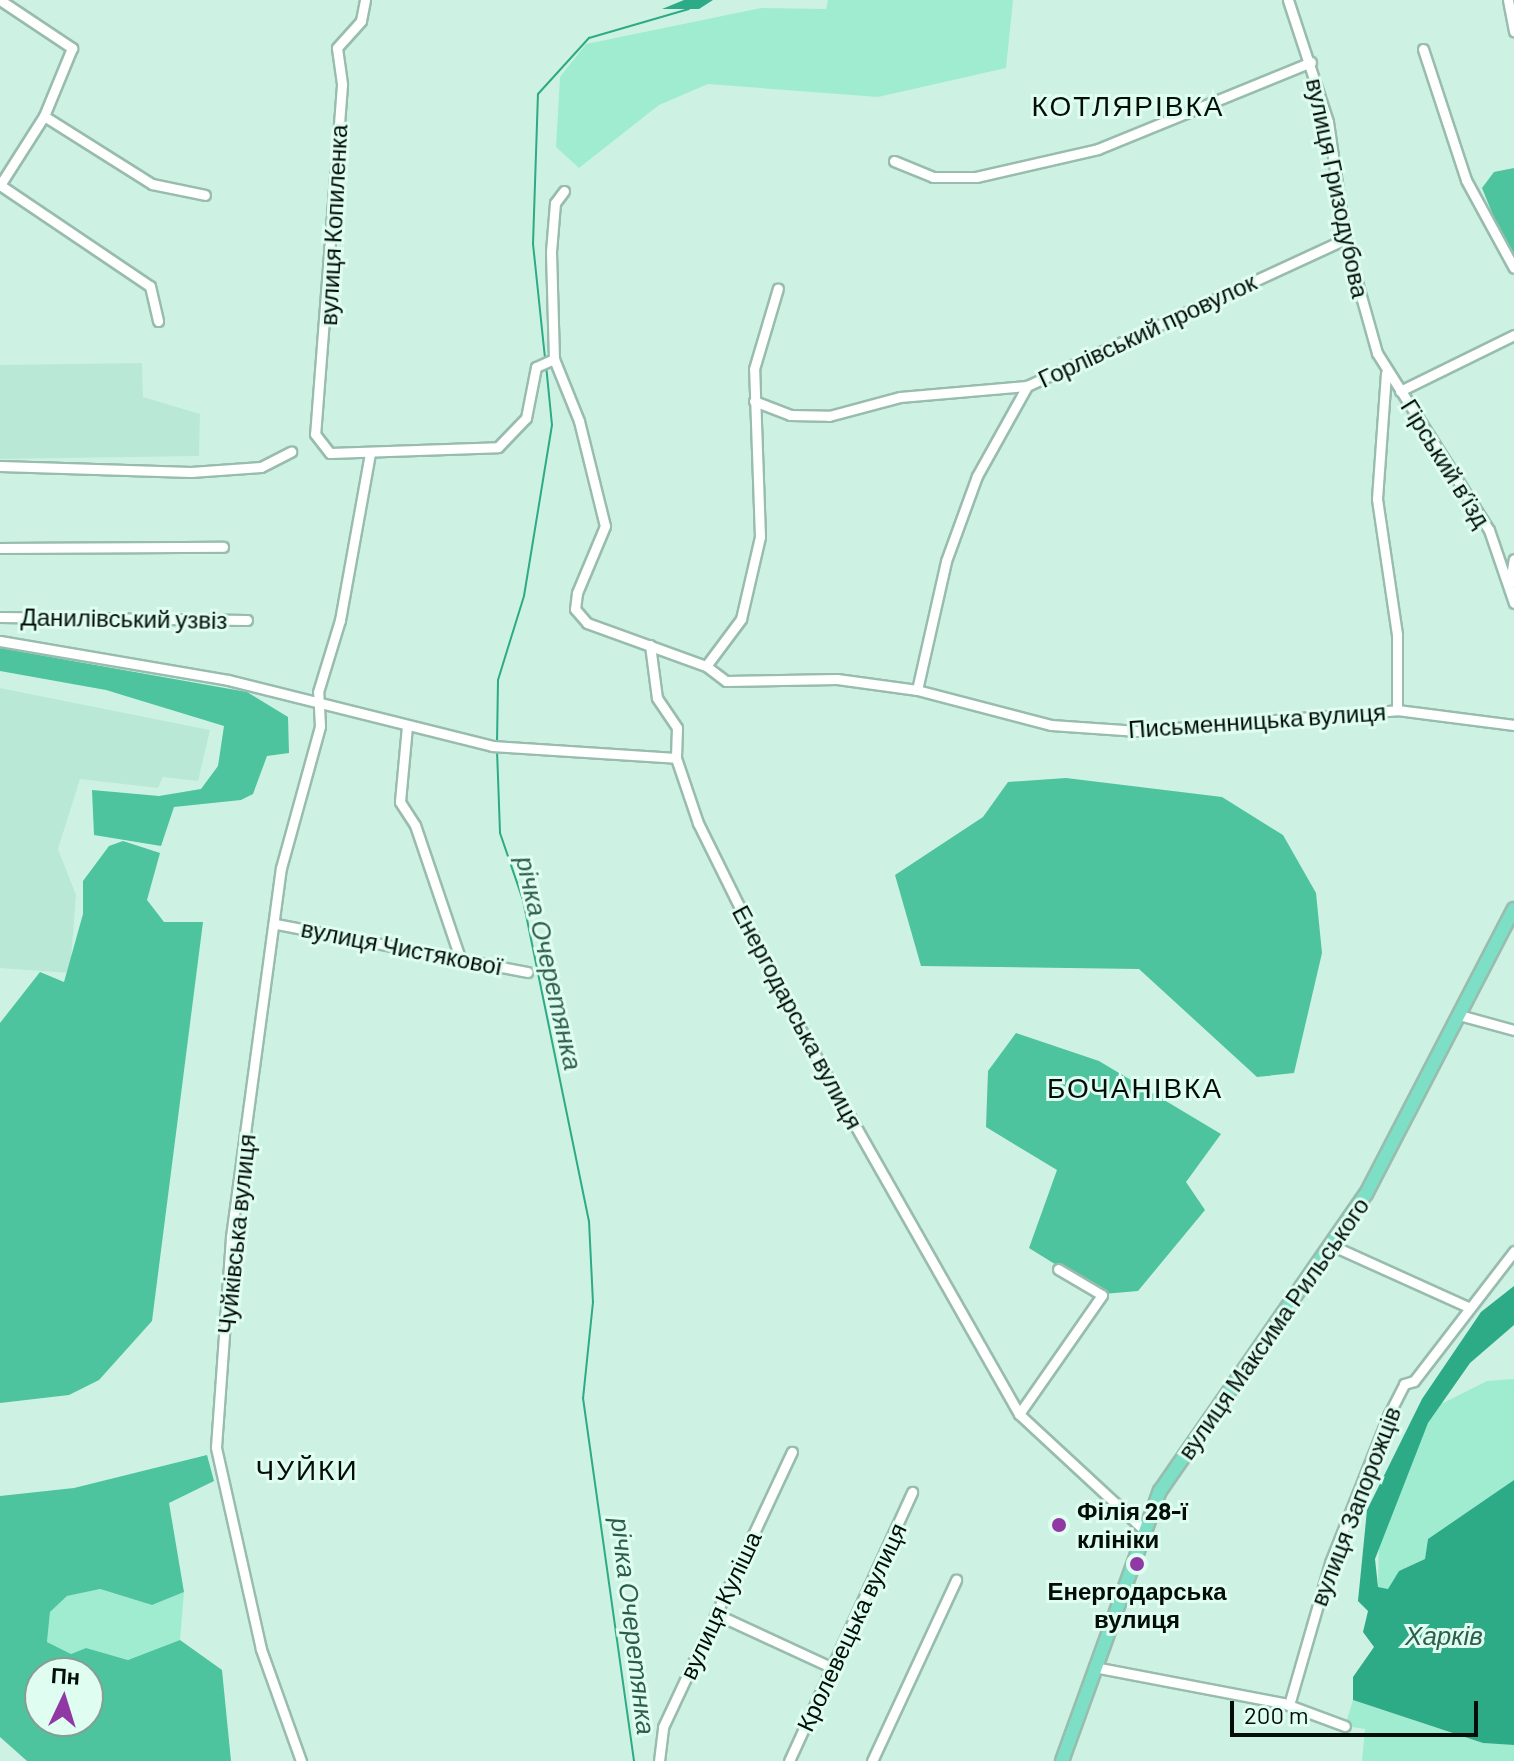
<!DOCTYPE html>
<html>
<head>
<meta charset="utf-8">
<style>
	body { margin:0 }
	#map { position:relative; width:1514px; height:1761px; overflow:hidden; background:#cdf2e3; font-family:Barlow,sans-serif }
	div>[style] { position:absolute }
	[style*='--x'] { left:calc(var(--x)*1px); top:calc(var(--y)*1px); width:calc(var(--w)*1px); rotate:calc(var(--a)*1deg) }
	.built>* { inset:0; background:#bae8d6 }
	.green>* { inset:0; background:#a0ecd0 }
	.forest>* { inset:0; background:#4dc39e }
	.water>* { inset:0; background:#2daa86 }
	.stream>* { height:2px; margin:-1px; padding:0 1px; transform-origin:1px; border-radius:1px; background:#2daa86 }
	.roads { filter:drop-shadow(2px 0 #98bcae) drop-shadow(-2px 0 #98bcae) drop-shadow(0 2px #98bcae) drop-shadow(0 -2px #98bcae) }
	.minor>* { height:9px; margin:-4.5px; padding:0 4.5px; transform-origin:4.5px; border-radius:4.5px; background:#fff }
	.major>* { height:12px; margin:-6px; padding:0 6px; transform-origin:6px; border-radius:6px; background:#7de0c6 }
	.dots>* { width:22px; height:22px; translate:-50% -50%; box-sizing:border-box; border:4px solid #dffdf1; border-radius:50% }
	span { translate:-50% -50%; white-space:nowrap; text-align:center; line-height:1.15; -webkit-text-stroke:6px #dffdf1; paint-order:stroke }
	.street-label { font-size:24px; color:#030e0a }
	.poi-label { font-size:24px; color:#030e0a; font-weight:700 }
	.left { translate:0 -50%; text-align:left }
	.water-label { font-size:26px; color:#2d5d4d; font-style:italic }
	.quarter-label { font-size:28px; color:#030e0a; letter-spacing:2px }
	.north { position:absolute; left:24px; top:1657px; width:80px; height:80px; box-sizing:border-box; background:#dffdf1; border:2px solid #879d95; border-radius:50%; rotate:4deg; font-size:22px; font-weight:700; line-height:32px; text-align:center; color:#030e0a }
	.north::after { content:''; display:block; margin:auto; width:28px; height:36px; background:#9039a5; clip-path:polygon(50% 0,100% 100%,50% 72%,0 100%) }
	.scale { position:absolute; left:1230px; top:1701px; width:248px; height:36px; box-sizing:border-box; border:4px solid #030e0a; border-top:0; padding-left:10px; font-size:24px; line-height:28px; white-space:nowrap; color:#030e0a; -webkit-text-stroke:6px #dffdf1; paint-order:stroke }
</style>
</head>
<body>
<div id="map">
	<div class="built">
		<i style="clip-path:polygon(142px 363px,143px 397px,200px 414px,199px 456px,0 459px,0 365px)"></i>
		<i style="clip-path:polygon(0 688px,210px 730px,198px 781px,163px 777px,158px 788px,80px 779px,58px 849px,76px 895px,70px 973px,0 968px)"></i>
	</div>
	<div class="green">
		<i style="clip-path:polygon(828px 0,1013px 0,1006px 68px,878px 97px,708px 84px,659px 105px,579px 168px,556px 147px,560px 77px,586px 44px,761px 8px,826px 9px)"></i>
		<i style="clip-path:polygon(1514px 1379px,1514px 1480px,1428px 1539px,1425px 1559px,1399px 1571px,1388px 1589px,1378px 1587px,1379px 1539px,1428px 1423px,1441px 1404px,1487px 1381px)"></i>
		<i style="clip-path:polygon(99px 1589px,152px 1605px,184px 1592px,180px 1640px,128px 1660px,86px 1648px,71px 1654px,47px 1642px,50px 1612px,67px 1596px)"></i>
		<i style="clip-path:polygon(1353px 1700px,1483px 1743px,1514px 1745px,1514px 1761px,1362px 1761px,1365px 1729px,1345px 1726px)"></i>
	</div>
	<div class="forest">
		<i style="clip-path:polygon(1514px 168px,1514px 267px,1482px 188px,1494px 172px)"></i>
		<i style="clip-path:polygon(0 648px,247px 692px,288px 717px,289px 753px,267px 756px,253px 794px,241px 800px,174px 807px,161px 846px,94px 835px,92px 790px,159px 796px,201px 789px,218px 766px,224px 726px,106px 690px,0 671px)"></i>
		<i style="clip-path:polygon(1066px 778px,1222px 797px,1283px 835px,1316px 893px,1322px 953px,1294px 1073px,1257px 1077px,1139px 969px,921px 966px,895px 875px,983px 817px,1008px 782px)"></i>
		<i style="clip-path:polygon(123px 841px,160px 853px,147px 900px,164px 922px,203px 922px,152px 1321px,99px 1380px,69px 1395px,0 1403px,0 1023px,40px 972px,64px 982px,83px 914px,83px 881px,109px 846px)"></i>
		<i style="clip-path:polygon(1016px 1033px,1099px 1061px,1221px 1134px,1186px 1182px,1205px 1210px,1138px 1291px,1103px 1294px,1029px 1248px,1057px 1170px,986px 1127px,988px 1071px)"></i>
		<i style="clip-path:polygon(evenodd,207px 1455px,214px 1481px,169px 1503px,184px 1592px,152px 1605px,100px 1589px,67px 1596px,50px 1612px,47px 1642px,71px 1654px,86px 1648px,128px 1660px,180px 1640px,222px 1670px,231px 1761px,27px 1761px,0 1737px,0 1496px,74px 1488px,207px 1455px,40px 1673px,88px 1673px,88px 1721px,40px 1721px,40px 1673px)"></i>
	</div>
	<div class="water">
		<i style="clip-path:polygon(684px 0,713px 0,699px 9px,662px 9px)"></i>
		<i style="clip-path:polygon(1514px 1286px,1514px 1325px,1470px 1363px,1428px 1423px,1375px 1559px,1378px 1587px,1388px 1589px,1399px 1571px,1425px 1559px,1428px 1539px,1514px 1480px,1514px 1745px,1483px 1743px,1353px 1700px,1353px 1677px,1374px 1647px,1363px 1632px,1368px 1611px,1358px 1601px,1367px 1510px,1422px 1399px,1481px 1312px)"></i>
	</div>
	<div class="stream">
		<i style="--x:545;--y:358;--w:115;--a:-96"></i>
		<i style="--x:533;--y:244;--w:150;--a:-88.1"></i>
		<i style="--x:538;--y:94;--w:76;--a:-47.7"></i>
		<i style="--x:589;--y:38;--w:104;--a:-16.2"></i>
		<i style="--x:497;--y:744;--w:64;--a:-89.1"></i>
		<i style="--x:498;--y:680;--w:88;--a:-72.8"></i>
		<i style="--x:524;--y:596;--w:173;--a:-80.7"></i>
		<i style="--x:552;--y:425;--w:60;--a:-95.7"></i>
		<i style="--x:497;--y:750;--w:83;--a:87.9"></i>
		<i style="--x:500;--y:833;--w:71;--a:71.1"></i>
		<i style="--x:523;--y:900;--w:328;--a:78.4"></i>
		<i style="--x:589;--y:1221;--w:81;--a:87.2"></i>
		<i style="--x:593;--y:1302;--w:97;--a:95.9"></i>
		<i style="--x:583;--y:1398;--w:367;--a:82"></i>
	</div>
	<div class="roads">
		<div class="minor">
			<i style="--x:0;--y:0;--w:87;--a:33.7"></i>
			<i style="--x:72;--y:48;--w:74;--a:112.4"></i>
			<i style="--x:44;--y:116;--w:82;--a:122.5"></i>
			<i style="--x:0;--y:185;--w:181;--a:34"></i>
			<i style="--x:150;--y:286;--w:36;--a:77"></i>
			<i style="--x:365;--y:0;--w:21;--a:101"></i>
			<i style="--x:361;--y:21;--w:36;--a:132"></i>
			<i style="--x:337;--y:48;--w:37;--a:82"></i>
			<i style="--x:342;--y:85;--w:350;--a:94.4"></i>
			<i style="--x:315;--y:434;--w:24;--a:52"></i>
			<i style="--x:330;--y:453;--w:168;--a:-2"></i>
			<i style="--x:498;--y:447;--w:40;--a:-46"></i>
			<i style="--x:526;--y:418;--w:52;--a:-78.9"></i>
			<i style="--x:536;--y:367;--w:20;--a:-24"></i>
			<i style="--x:1288;--y:0;--w:128;--a:71.8"></i>
			<i style="--x:1328;--y:122;--w:118;--a:81.7"></i>
			<i style="--x:1345;--y:239;--w:118;--a:74.3"></i>
			<i style="--x:1377;--y:353;--w:209;--a:57.7"></i>
			<i style="--x:1489;--y:530;--w:77;--a:71.1"></i>
			<i style="--x:1508;--y:0;--w:32;--a:79"></i>
			<i style="--x:1423;--y:49;--w:138;--a:71.8"></i>
			<i style="--x:1466;--y:180;--w:100;--a:61.4"></i>
			<i style="--x:44;--y:116;--w:128;--a:32.2"></i>
			<i style="--x:152;--y:184;--w:54;--a:11.7"></i>
			<i style="--x:894;--y:161;--w:42;--a:22.3"></i>
			<i style="--x:933;--y:177;--w:43;--a:0"></i>
			<i style="--x:976;--y:177;--w:125;--a:-12.9"></i>
			<i style="--x:1098;--y:149;--w:230;--a:-22.2"></i>
			<i style="--x:564;--y:191;--w:15;--a:127"></i>
			<i style="--x:555;--y:203;--w:49;--a:94.7"></i>
			<i style="--x:551;--y:252;--w:107;--a:88.4"></i>
			<i style="--x:554;--y:359;--w:67;--a:68"></i>
			<i style="--x:579;--y:421;--w:108;--a:76.1"></i>
			<i style="--x:605;--y:526;--w:73;--a:112.7"></i>
			<i style="--x:577;--y:593;--w:16;--a:97"></i>
			<i style="--x:575;--y:609;--w:18;--a:49"></i>
			<i style="--x:587;--y:623;--w:127;--a:19.9"></i>
			<i style="--x:706;--y:666;--w:25;--a:37"></i>
			<i style="--x:726;--y:681;--w:111;--a:-1"></i>
			<i style="--x:837;--y:679;--w:81;--a:7.8"></i>
			<i style="--x:917;--y:690;--w:138;--a:14.6"></i>
			<i style="--x:1051;--y:725;--w:87;--a:3.9"></i>
			<i style="--x:1138;--y:731;--w:260;--a:-4.6"></i>
			<i style="--x:1397;--y:710;--w:118;--a:7.3"></i>
			<i style="--x:1386;--y:373;--w:126;--a:94.1"></i>
			<i style="--x:1377;--y:499;--w:137;--a:81.6"></i>
			<i style="--x:1397;--y:635;--w:75;--a:90"></i>
			<i style="--x:1400;--y:391;--w:127;--a:-26.2"></i>
			<i style="--x:754;--y:401;--w:39;--a:21"></i>
			<i style="--x:790;--y:415;--w:39;--a:1"></i>
			<i style="--x:829;--y:416;--w:73;--a:-15"></i>
			<i style="--x:900;--y:397;--w:127;--a:-5"></i>
			<i style="--x:1027;--y:386;--w:350;--a:-24.8"></i>
			<i style="--x:0;--y:466;--w:191;--a:1.8"></i>
			<i style="--x:191;--y:472;--w:70;--a:-4.1"></i>
			<i style="--x:261;--y:467;--w:34;--a:-27"></i>
			<i style="--x:0;--y:548;--w:223;--a:-0.3"></i>
			<i style="--x:1510;--y:583;--w:24;--a:-81"></i>
			<i style="--x:0;--y:617;--w:247;--a:0.7"></i>
			<i style="--x:0;--y:641;--w:231;--a:9.7"></i>
			<i style="--x:228;--y:680;--w:272;--a:14"></i>
			<i style="--x:492;--y:746;--w:184;--a:3.7"></i>
			<i style="--x:650;--y:645;--w:53;--a:82.5"></i>
			<i style="--x:657;--y:698;--w:36;--a:56"></i>
			<i style="--x:677;--y:728;--w:30;--a:92"></i>
			<i style="--x:676;--y:758;--w:69;--a:71.3"></i>
			<i style="--x:698;--y:823;--w:225;--a:63.7"></i>
			<i style="--x:798;--y:1025;--w:447;--a:60.4"></i>
			<i style="--x:1019;--y:1414;--w:169;--a:42.8"></i>
			<i style="--x:706;--y:666;--w:59;--a:-53.3"></i>
			<i style="--x:741;--y:619;--w:84;--a:-77"></i>
			<i style="--x:760;--y:537;--w:168;--a:-92"></i>
			<i style="--x:754;--y:369;--w:84;--a:-73.5"></i>
			<i style="--x:917;--y:690;--w:132;--a:-77.3"></i>
			<i style="--x:946;--y:561;--w:90;--a:-70"></i>
			<i style="--x:977;--y:476;--w:103;--a:-60.9"></i>
			<i style="--x:407;--y:726;--w:76;--a:95.3"></i>
			<i style="--x:400;--y:802;--w:27;--a:57"></i>
			<i style="--x:415;--y:825;--w:140;--a:71.3"></i>
			<i style="--x:276;--y:924;--w:256;--a:10.8"></i>
			<i style="--x:1463;--y:1016;--w:53;--a:15.4"></i>
			<i style="--x:1333;--y:1246;--w:148;--a:24.3"></i>
			<i style="--x:1019;--y:1414;--w:145;--a:-55.1"></i>
			<i style="--x:1102;--y:1295;--w:51;--a:-149.4"></i>
			<i style="--x:716;--y:1614;--w:129;--a:24.8"></i>
			<i style="--x:1094;--y:1667;--w:192;--a:10.8"></i>
			<i style="--x:1283;--y:1703;--w:66;--a:20.4"></i>
			<i style="--x:1289;--y:1705;--w:148;--a:-73.9"></i>
			<i style="--x:1330;--y:1563;--w:160;--a:-68.4"></i>
			<i style="--x:1389;--y:1414;--w:34;--a:-63"></i>
			<i style="--x:1404;--y:1384;--w:10;--a:-17"></i>
			<i style="--x:1414;--y:1381;--w:164;--a:-52.4"></i>
			<i style="--x:301;--y:1761;--w:119;--a:-109.7"></i>
			<i style="--x:261;--y:1649;--w:207;--a:-102.6"></i>
			<i style="--x:216;--y:1447;--w:211;--a:-85.9"></i>
			<i style="--x:231;--y:1237;--w:372;--a:-82.3"></i>
			<i style="--x:281;--y:868;--w:147;--a:-74.6"></i>
			<i style="--x:320;--y:726;--w:34;--a:-93"></i>
			<i style="--x:318;--y:692;--w:75;--a:-73"></i>
			<i style="--x:340;--y:620;--w:170;--a:-79.8"></i>
			<i style="--x:659;--y:1761;--w:34;--a:-83"></i>
			<i style="--x:663;--y:1727;--w:304;--a:-64.9"></i>
			<i style="--x:789;--y:1761;--w:296;--a:-65.4"></i>
			<i style="--x:872;--y:1761;--w:200;--a:-65.1"></i>
		</div>
		<div class="major">
			<i style="--x:1062;--y:1761;--w:287;--a:-70.1"></i>
			<i style="--x:1160;--y:1491;--w:361;--a:-55.3"></i>
			<i style="--x:1366;--y:1194;--w:321;--a:-62.6"></i>
		</div>
	</div>
	<div class="dots">
		<i style="left:1059px;top:1525px;background:#9039a5"></i>
		<i style="left:1137px;top:1564px;background:#9039a5"></i>
	</div>
	<div class="street-label">
		<span style="left:1338px;top:188px;rotate:78deg">вулиця Гризодубова</span>
		<span style="left:333px;top:225px;rotate:-87deg">вулиця Копиленка</span>
		<span style="left:1147px;top:330px;rotate:-25deg">Горлівський провулок</span>
		<span style="left:1446px;top:463px;rotate:58deg">Гірський в’їзд</span>
		<span style="left:124px;top:618px;rotate:1deg">Данилівський узвіз</span>
		<span style="left:1257px;top:720px;rotate:-4deg">Письменницька вулиця</span>
		<span style="left:402px;top:947px;rotate:11deg">вулиця Чистякової</span>
		<span style="left:798px;top:1017px;rotate:62deg">Енергодарська вулиця</span>
		<span style="left:236px;top:1234px;rotate:-84deg">Чуйківська вулиця</span>
		<span style="left:1273px;top:1328px;rotate:-55deg">вулиця Максима Рильського</span>
		<span style="left:1355px;top:1506px;rotate:-69deg">вулиця Запорожців</span>
		<span style="left:720px;top:1605px;rotate:-65deg">вулиця Куліша</span>
		<span style="left:851px;top:1627px;rotate:-65deg">Кролевецька вулиця</span>
	</div>
	<div class="poi-label">
		<span class="left" style="left:1077px;top:1525px">Філія 28-ї<br>клініки</span>
		<span style="left:1137px;top:1605px">Енергодарська<br>вулиця</span>
	</div>
	<div class="water-label">
		<span style="left:550px;top:963px;rotate:77deg">річка Очеретянка</span>
		<span style="left:634px;top:1626px;rotate:83deg">річка Очеретянка</span>
		<span style="left:1444px;top:1635px">Харків</span>
	</div>
	<div class="quarter-label">
		<span style="left:1128px;top:105px">КОТЛЯРІВКА</span>
		<span style="left:1135px;top:1087px">БОЧАНІВКА</span>
		<span style="left:307px;top:1469px">ЧУЙКИ</span>
	</div>
	<div class="north">Пн</div>
	<div class="scale">200 m</div>
</div>
</body>
</html>
